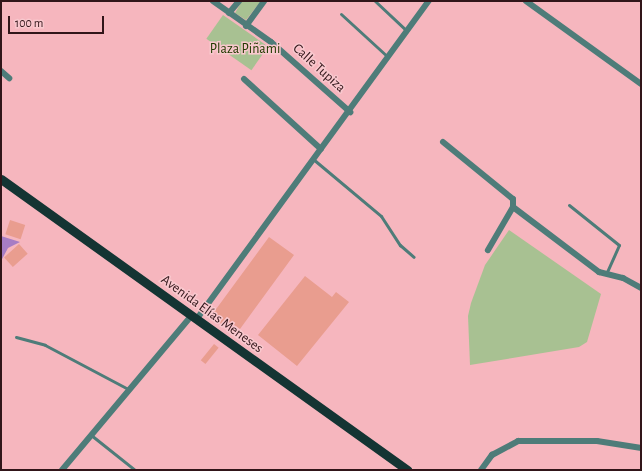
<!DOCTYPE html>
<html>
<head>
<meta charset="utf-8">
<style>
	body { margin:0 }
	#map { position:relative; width:642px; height:471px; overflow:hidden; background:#f6b6be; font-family:"Alegreya Sans",sans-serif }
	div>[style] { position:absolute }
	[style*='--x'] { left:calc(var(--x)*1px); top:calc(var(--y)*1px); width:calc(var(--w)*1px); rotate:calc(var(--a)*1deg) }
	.green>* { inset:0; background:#a8c192; transform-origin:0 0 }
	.water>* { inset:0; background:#a77dc4 }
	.building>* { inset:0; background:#e99d8f; transform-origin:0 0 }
	.service>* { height:3px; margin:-1.5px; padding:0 1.5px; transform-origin:1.5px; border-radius:1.5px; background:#4e7c79 }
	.minor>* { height:6px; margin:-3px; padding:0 3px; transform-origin:3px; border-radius:3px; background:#4e7c79 }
	.primary>* { height:9px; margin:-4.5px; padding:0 4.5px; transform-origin:4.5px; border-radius:4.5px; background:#143433 }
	span { translate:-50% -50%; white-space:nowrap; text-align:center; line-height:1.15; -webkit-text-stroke:3px #f9c8ce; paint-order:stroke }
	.park-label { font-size:14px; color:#223b01 }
	.street-label { font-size:14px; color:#311519 }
	.frame { position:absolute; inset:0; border:2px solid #311519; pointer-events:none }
	.scale { position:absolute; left:8px; top:16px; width:96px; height:18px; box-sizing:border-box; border:2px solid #311519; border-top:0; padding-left:5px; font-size:12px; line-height:14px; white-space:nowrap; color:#311519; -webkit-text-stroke:3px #f9c8ce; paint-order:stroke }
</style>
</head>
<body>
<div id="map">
	<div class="green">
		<i style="clip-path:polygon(242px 1px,261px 1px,246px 20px,235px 13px)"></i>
		<i style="left:223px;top:15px;width:55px;height:29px;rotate:35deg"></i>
		<i style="clip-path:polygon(509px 230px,601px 294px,587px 342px,579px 347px,470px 365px,468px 316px,471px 303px,485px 265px)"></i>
	</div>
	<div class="water">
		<i style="clip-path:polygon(1px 236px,20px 242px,8px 248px,1px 261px)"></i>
	</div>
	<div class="building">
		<i style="left:10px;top:220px;width:16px;height:15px;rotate:18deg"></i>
		<i style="clip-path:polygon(269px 237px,294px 255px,240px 329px,233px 324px,229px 330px,211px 316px)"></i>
		<i style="left:19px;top:244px;width:13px;height:20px;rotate:48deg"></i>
		<i style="clip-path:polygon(305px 276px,332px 297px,336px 292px,349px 302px,297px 366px,258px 335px)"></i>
		<i style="left:214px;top:344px;width:6px;height:21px;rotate:39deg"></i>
	</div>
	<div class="service">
		<i style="--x:375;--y:1;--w:44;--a:43.2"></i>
		<i style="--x:341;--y:14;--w:64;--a:42.5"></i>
		<i style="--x:313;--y:159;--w:89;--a:40"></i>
		<i style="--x:381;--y:216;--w:35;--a:57"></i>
		<i style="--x:400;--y:245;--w:18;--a:41"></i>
		<i style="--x:569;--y:205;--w:64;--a:38.7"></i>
		<i style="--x:619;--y:245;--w:32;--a:114"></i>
		<i style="--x:16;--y:337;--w:30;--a:15"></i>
		<i style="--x:45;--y:345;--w:94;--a:27.9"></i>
		<i style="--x:91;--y:435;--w:56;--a:38.5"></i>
	</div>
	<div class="minor">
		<i style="--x:213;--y:1;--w:71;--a:35.3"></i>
		<i style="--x:271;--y:42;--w:106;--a:41.5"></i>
		<i style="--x:526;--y:1;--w:142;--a:35.8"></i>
		<i style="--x:229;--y:13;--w:16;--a:-50"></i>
		<i style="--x:246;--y:26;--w:31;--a:-54"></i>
		<i style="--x:1;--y:71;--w:11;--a:41"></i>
		<i style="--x:244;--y:79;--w:104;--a:42.3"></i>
		<i style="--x:443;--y:142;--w:90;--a:39.2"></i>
		<i style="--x:513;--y:199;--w:8;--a:90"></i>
		<i style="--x:513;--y:207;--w:50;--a:120.2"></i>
		<i style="--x:513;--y:207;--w:108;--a:37.1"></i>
		<i style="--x:599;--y:272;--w:25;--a:14"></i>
		<i style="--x:623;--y:278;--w:21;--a:29"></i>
		<i style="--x:196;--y:320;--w:395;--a:-53.9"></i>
		<i style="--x:62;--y:470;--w:201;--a:-50"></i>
		<i style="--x:481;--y:470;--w:19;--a:-54"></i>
		<i style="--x:492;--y:455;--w:30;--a:-28"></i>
		<i style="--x:518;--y:441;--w:79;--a:0"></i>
		<i style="--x:597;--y:441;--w:45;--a:9"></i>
	</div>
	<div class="primary">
		<i style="--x:1;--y:179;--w:500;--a:35.6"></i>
	</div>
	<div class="park-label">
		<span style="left:245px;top:49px">Plaza Piñami</span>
	</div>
	<div class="street-label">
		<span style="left:319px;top:68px;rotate:42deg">Calle Tupiza</span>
		<span style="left:212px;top:314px;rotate:36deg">Avenida Elías Meneses</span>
	</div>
	<div class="frame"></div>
	<div class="scale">100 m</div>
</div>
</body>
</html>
